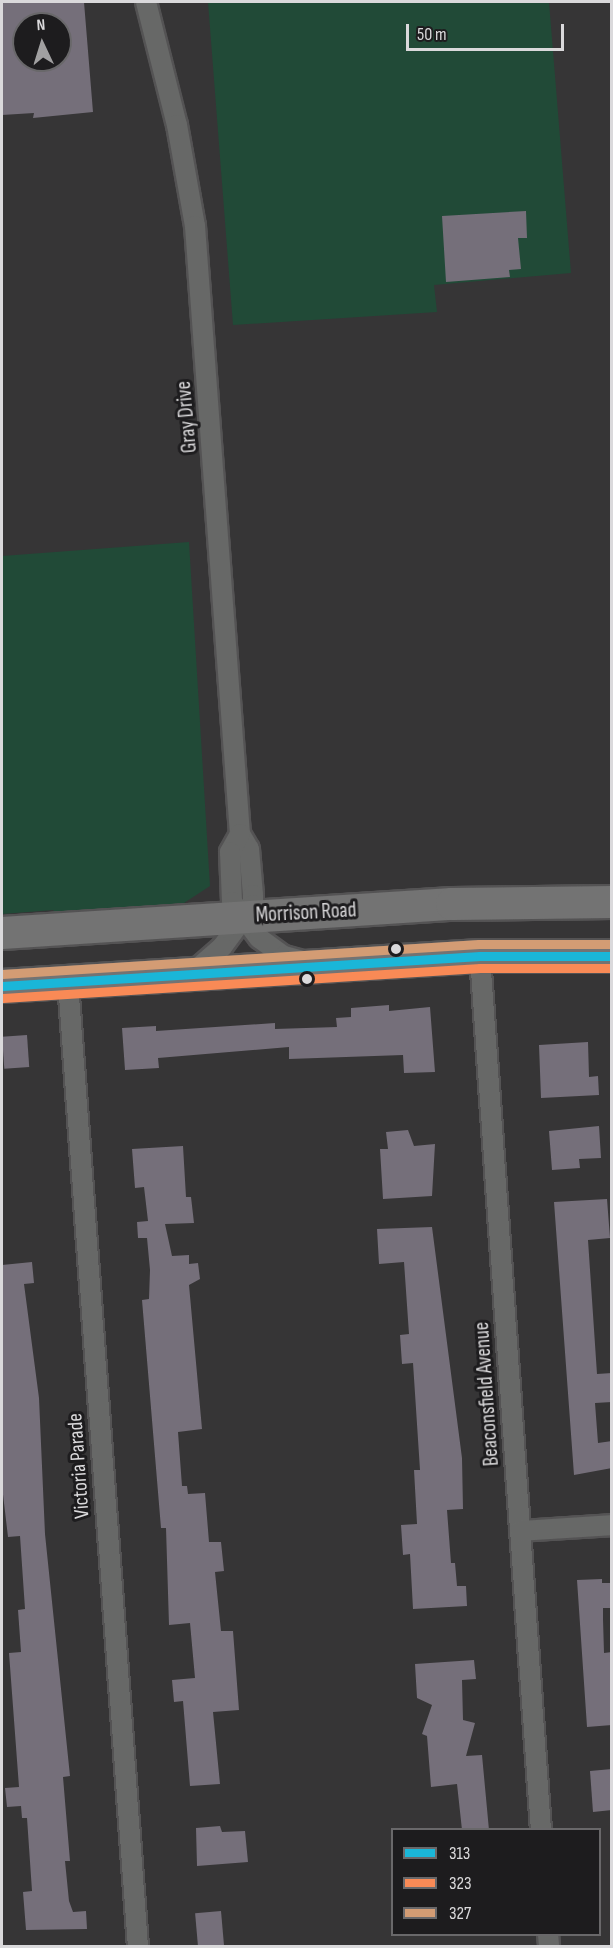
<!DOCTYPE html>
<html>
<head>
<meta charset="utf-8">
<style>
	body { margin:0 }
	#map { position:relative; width:613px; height:1948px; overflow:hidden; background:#363536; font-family:"Sofia Sans Condensed",sans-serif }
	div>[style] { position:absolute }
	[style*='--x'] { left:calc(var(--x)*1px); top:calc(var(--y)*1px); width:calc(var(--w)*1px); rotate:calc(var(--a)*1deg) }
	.green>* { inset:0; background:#214a37 }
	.building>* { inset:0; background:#756f7a; transform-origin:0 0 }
	.roads { filter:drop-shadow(2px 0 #545354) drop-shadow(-2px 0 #545354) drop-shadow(0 2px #545354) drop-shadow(0 -2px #545354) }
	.street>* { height:20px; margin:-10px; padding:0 10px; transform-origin:10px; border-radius:10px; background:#676867 }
	.primary>* { height:32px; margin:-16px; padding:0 16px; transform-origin:16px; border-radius:16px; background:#737373 }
	.bus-1>* { height:9px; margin:-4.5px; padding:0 4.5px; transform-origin:4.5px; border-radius:4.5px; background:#1ab6d8 }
	.bus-2>* { height:9px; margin:-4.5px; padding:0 4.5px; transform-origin:4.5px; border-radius:4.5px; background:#f98a56 }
	.bus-3>* { height:9px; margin:-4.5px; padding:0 4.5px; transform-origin:4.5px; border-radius:4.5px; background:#d39c74 }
	.dots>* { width:16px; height:16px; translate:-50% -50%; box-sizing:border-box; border:3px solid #1d1c1e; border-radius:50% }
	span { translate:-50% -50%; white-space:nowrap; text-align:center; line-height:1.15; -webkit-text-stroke:6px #1d1c1e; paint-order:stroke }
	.street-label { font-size:21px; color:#dad9db }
	.frame { position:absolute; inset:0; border:3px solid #dad9db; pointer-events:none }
	.legend { position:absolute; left:391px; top:1828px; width:210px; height:108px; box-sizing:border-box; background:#1d1c1e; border:2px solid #69686a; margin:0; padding:8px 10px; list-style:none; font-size:18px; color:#dad9db }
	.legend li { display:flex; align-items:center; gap:12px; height:30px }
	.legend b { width:30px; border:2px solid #69686a }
	.north { position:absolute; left:12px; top:12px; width:60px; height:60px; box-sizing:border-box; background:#1d1c1e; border:2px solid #69686a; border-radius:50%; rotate:356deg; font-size:16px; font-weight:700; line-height:24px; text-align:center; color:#dad9db }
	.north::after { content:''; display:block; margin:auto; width:21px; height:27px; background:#a1a0a1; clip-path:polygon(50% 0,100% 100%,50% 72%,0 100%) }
	.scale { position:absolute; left:406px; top:24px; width:158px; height:27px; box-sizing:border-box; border:3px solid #dad9db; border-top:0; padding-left:8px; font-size:18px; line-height:21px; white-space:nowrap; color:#dad9db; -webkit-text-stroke:4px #1d1c1e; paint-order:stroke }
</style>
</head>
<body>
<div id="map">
	<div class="green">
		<i style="clip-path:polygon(208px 2px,549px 2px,571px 273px,434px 285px,437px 312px,233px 325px)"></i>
		<i style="clip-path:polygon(189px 542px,210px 886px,184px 903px,50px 915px,54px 910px,2px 914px,2px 556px)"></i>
	</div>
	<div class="building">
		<i style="clip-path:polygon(evenodd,2px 2px,84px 2px,93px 112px,33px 118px,34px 113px,2px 115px,2px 2px,24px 24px,60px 24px,60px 60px,24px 60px,24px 24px)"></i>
		<i style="clip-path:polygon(526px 211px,527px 238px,518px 238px,521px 269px,509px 270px,510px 277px,446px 282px,442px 216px)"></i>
		<i style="clip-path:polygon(389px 1005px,389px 1011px,430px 1007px,435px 1072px,404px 1073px,403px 1055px,289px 1059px,289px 1047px,158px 1058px,159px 1068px,125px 1070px,122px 1028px,156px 1026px,156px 1031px,275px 1023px,275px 1029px,337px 1027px,336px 1018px,351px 1017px,351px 1008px)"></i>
		<i style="left:27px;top:1035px;width:32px;height:25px;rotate:86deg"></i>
		<i style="clip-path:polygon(588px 1042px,589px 1077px,598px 1076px,599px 1095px,541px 1098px,539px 1045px)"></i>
		<i style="clip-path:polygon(599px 1126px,601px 1158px,579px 1159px,580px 1168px,552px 1170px,549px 1131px)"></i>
		<i style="clip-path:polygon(408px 1130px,414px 1146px,435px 1144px,432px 1196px,383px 1199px,380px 1149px,388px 1149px,386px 1132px)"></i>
		<i style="clip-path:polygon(183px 1146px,186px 1197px,191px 1197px,194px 1223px,165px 1224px,172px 1256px,189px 1255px,189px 1264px,198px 1263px,200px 1279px,189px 1285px,202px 1429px,178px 1432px,182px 1486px,187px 1486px,188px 1494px,205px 1493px,209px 1542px,221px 1542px,224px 1571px,215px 1572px,221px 1631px,233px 1631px,239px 1710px,213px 1712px,220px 1784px,190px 1786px,183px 1701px,174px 1702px,172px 1680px,195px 1678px,190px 1623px,169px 1625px,166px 1528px,161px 1528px,142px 1300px,149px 1299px,150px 1270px,147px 1238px,138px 1238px,137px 1222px,148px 1221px,144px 1187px,135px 1188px,132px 1149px)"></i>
		<i style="clip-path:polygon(607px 1199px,610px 1238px,588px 1240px,597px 1374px,612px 1373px,612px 1402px,595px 1403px,598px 1443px,612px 1441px,612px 1468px,574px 1475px,554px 1202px)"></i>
		<i style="clip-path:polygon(432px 1227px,462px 1458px,463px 1509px,447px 1510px,451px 1563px,455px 1563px,457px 1586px,466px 1586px,467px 1606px,413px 1609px,410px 1554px,403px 1555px,401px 1525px,417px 1524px,414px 1470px,420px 1470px,413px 1363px,402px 1364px,400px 1335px,409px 1334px,404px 1262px,379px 1264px,377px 1229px)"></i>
		<i style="clip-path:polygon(32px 1262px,34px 1283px,24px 1284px,39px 1398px,45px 1534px,70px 1776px,63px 1777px,70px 1861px,65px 1861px,69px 1901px,73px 1912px,86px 1911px,87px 1929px,26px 1930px,23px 1892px,32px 1891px,27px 1818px,22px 1818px,21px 1806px,7px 1807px,5px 1788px,19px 1787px,9px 1653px,21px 1652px,18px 1610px,25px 1609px,20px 1536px,8px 1537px,2px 1486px,2px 1265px)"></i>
		<i style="clip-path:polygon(602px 1579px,602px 1583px,612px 1583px,612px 1608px,603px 1608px,603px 1619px,604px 1653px,612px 1652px,612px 1725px,587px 1727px,577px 1580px)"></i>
		<i style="clip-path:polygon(474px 1660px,476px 1679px,462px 1680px,463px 1720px,475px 1723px,466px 1756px,482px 1755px,489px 1830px,462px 1830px,457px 1784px,431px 1787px,427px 1736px,422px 1734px,432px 1705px,417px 1698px,415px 1664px)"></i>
		<i style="clip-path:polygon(612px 1769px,612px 1810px,593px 1812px,590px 1771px)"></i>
		<i style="clip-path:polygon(220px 1826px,222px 1832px,245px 1831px,248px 1862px,197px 1866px,196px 1828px)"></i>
		<i style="left:221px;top:1911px;width:36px;height:26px;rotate:85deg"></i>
	</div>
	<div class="roads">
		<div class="street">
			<i style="--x:146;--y:2;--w:127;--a:75.9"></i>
			<i style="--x:177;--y:125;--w:103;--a:79.9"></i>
			<i style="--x:195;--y:226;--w:610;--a:85.77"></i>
			<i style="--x:240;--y:834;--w:17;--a:59"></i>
			<i style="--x:249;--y:849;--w:46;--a:85"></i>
			<i style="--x:253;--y:895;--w:10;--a:90"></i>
			<i style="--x:253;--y:905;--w:52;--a:126.4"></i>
			<i style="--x:222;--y:947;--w:40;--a:139"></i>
			<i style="--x:240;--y:834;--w:21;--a:119"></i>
			<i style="--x:230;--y:852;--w:50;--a:87.7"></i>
			<i style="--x:232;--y:902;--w:45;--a:53.1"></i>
			<i style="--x:259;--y:938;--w:31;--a:36"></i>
			<i style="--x:284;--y:956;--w:20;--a:15"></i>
			<i style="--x:480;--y:956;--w:876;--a:86.01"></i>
			<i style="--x:68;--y:982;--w:967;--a:85.85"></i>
			<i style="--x:520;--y:1531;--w:92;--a:-3.7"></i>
			<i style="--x:548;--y:1934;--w:12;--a:85"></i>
		</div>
		<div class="primary">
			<i style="--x:2;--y:933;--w:451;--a:-3.7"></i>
			<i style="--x:452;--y:904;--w:160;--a:-0.7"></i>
			<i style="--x:2;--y:986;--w:479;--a:-3.6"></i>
			<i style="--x:480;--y:956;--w:132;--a:0"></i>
		</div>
	</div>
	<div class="bus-1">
		<i style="--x:2;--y:986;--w:479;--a:-3.6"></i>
		<i style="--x:480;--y:956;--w:132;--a:0"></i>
	</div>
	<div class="bus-2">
		<i style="--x:3;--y:998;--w:478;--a:-3.6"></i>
		<i style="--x:480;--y:968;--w:132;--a:0"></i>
	</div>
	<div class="bus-3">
		<i style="--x:2;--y:974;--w:478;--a:-3.6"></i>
		<i style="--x:479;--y:944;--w:133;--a:0"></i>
	</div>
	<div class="dots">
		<i style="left:396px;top:949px;background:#dad9db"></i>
		<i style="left:307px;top:979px;background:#dad9db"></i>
	</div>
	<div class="street-label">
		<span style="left:187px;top:417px;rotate:-95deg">Gray Drive</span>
		<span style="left:306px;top:913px;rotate:-3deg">Morrison Road</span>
		<span style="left:487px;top:1394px;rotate:-94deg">Beaconsfield Avenue</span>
		<span style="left:79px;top:1466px;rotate:-94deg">Victoria Parade</span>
	</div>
	<div class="frame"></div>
	<ul class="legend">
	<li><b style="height:8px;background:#1ab6d8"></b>313</li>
	<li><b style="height:8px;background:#f98a56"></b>323</li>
	<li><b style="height:8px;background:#d39c74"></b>327</li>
	</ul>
	<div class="north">N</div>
	<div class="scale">50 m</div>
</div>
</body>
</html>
